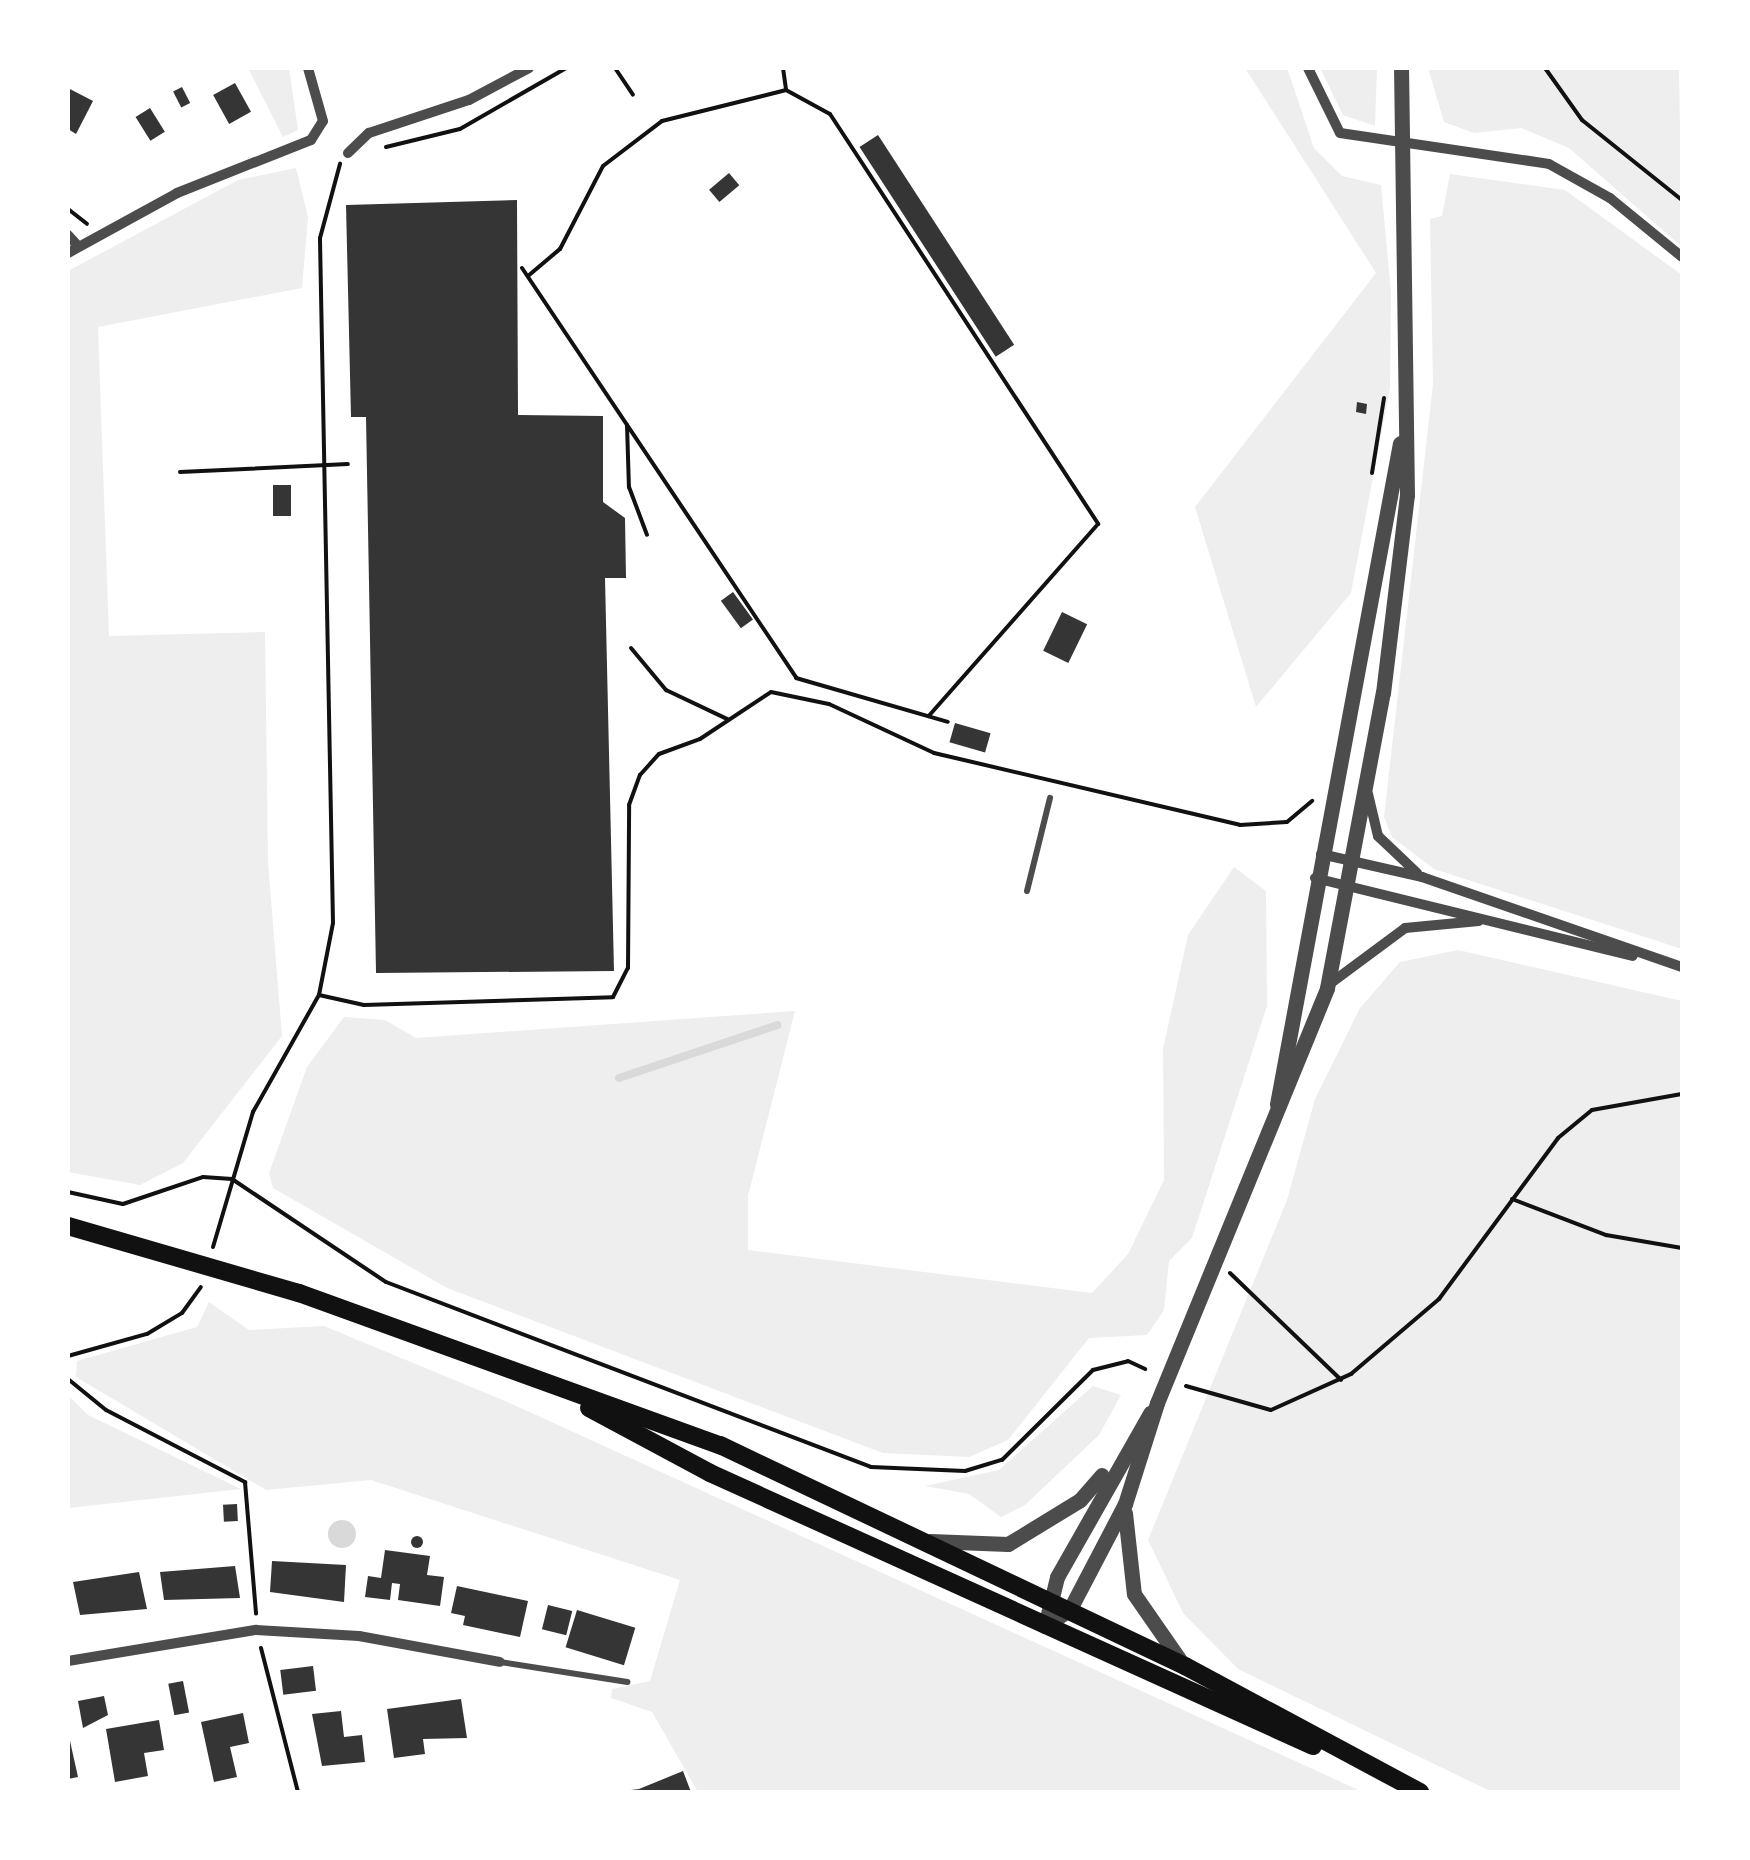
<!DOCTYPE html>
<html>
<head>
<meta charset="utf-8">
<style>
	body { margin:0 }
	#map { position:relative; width:1750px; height:1860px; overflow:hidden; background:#fff; font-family:"IBM Plex Sans",sans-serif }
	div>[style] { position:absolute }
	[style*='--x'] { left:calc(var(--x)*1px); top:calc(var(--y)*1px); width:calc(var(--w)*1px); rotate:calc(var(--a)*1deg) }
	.green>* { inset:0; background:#eee }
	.water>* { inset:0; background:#d9d9d9 }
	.round { border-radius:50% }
	.stream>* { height:8px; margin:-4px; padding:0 4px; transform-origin:4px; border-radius:4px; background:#d9d9d9 }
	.building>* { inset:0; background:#353535; transform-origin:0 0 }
	.path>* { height:4px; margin:-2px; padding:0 2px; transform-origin:2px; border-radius:2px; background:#111 }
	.service>* { height:6px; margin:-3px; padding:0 3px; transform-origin:3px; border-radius:3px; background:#4c4c4c }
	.minor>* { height:10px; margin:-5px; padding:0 5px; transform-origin:5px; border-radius:5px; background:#4c4c4c }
	.tertiary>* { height:15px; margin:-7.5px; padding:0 7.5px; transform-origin:7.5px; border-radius:7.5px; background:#4c4c4c }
	.secondary>* { height:18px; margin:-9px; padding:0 9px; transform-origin:9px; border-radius:9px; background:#111 }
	span { translate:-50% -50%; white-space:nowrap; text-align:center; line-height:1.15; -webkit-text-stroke:8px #fff; paint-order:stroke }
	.frame { position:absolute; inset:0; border:70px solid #fff; pointer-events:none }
</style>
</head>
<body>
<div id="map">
	<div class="green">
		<i style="clip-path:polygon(248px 68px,289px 68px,298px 130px,283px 137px)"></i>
		<i style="clip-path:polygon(1245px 68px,1287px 68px,1314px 148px,1342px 176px,1381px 185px,1391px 292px,1390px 388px,1351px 593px,1256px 707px,1195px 507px,1376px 273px)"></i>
		<i style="clip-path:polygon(1320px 68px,1377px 68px,1375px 126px,1343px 115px)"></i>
		<i style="clip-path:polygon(1428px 68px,1679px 68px,1682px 247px,1569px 148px,1521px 128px,1474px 133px,1444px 122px)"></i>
		<i style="clip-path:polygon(296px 168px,308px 217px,302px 288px,98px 327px,109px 636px,265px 632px,268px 862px,282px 1036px,183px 1163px,140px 1185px,68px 1172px,68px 271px,238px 180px)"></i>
		<i style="clip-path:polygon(1450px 174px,1565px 190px,1682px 275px,1682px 949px,1434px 869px,1392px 837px,1384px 817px,1433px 384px,1430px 219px,1442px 216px)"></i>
		<i style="clip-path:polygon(1234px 867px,1266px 891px,1267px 1006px,1192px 1238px,1169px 1261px,1164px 1310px,1147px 1335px,1089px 1338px,1008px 1440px,969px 1457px,883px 1453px,447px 1288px,273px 1188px,269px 1173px,307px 1067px,344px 1017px,385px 1020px,416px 1038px,795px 1011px,748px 1196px,748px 1250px,1092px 1293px,1128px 1254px,1164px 1180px,1163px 1049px,1188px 935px)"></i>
		<i style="clip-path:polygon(1458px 950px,1682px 1001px,1682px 1792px,1492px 1792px,1238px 1669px,1183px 1613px,1148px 1540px,1287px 1200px,1315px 1099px,1360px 1008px,1400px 962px)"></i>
		<i style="clip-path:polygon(209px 1302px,249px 1330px,324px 1326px,505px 1401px,1363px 1792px,698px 1792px,652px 1712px,611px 1698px,612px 1689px,650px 1681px,680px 1580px,371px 1480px,266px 1490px,76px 1377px,77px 1361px,197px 1327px)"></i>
		<i style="clip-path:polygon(1093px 1386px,1121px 1395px,1099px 1435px,1025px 1505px,1001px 1517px,969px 1494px,925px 1486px,999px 1470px)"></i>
		<i style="clip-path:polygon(68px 1395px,88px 1415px,241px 1489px,68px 1508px)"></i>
	</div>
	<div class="water">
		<i class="round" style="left:328px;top:1520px;width:28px;height:28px"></i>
	</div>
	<div class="stream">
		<i style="--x:619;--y:1078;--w:167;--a:-18.5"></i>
	</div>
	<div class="building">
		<i style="left:235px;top:83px;width:33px;height:25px;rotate:61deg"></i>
		<i style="left:182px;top:87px;width:18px;height:10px;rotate:63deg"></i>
		<i style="clip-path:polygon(68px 88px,93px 101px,76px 134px,68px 129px)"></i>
		<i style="left:150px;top:108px;width:28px;height:17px;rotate:58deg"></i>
		<i style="left:878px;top:135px;width:250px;height:22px;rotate:57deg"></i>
		<i style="left:729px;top:173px;width:16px;height:26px;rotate:50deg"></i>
		<i style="clip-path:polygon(517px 200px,518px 415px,603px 416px,603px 502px,625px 518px,626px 578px,605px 578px,614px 971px,376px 973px,366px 417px,351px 417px,346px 205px)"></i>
		<i style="clip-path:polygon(1357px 402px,1367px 404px,1366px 414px,1356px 412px)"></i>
		<i style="left:273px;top:485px;width:18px;height:31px"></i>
		<i style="left:733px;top:592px;width:34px;height:15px;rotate:54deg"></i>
		<i style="left:1062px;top:612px;width:28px;height:43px;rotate:26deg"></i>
		<i style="left:955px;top:723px;width:37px;height:20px;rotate:16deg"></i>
		<i style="left:237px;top:1504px;width:17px;height:14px;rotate:87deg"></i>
		<i class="round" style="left:411px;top:1536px;width:12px;height:12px"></i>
		<i style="clip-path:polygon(385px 1550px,430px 1556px,427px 1575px,444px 1577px,440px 1606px,398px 1600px,400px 1584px,392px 1583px,390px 1600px,365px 1597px,368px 1576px,381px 1578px)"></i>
		<i style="clip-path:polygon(272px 1561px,346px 1565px,344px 1602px,270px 1592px)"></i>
		<i style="clip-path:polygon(235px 1566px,240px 1598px,164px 1600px,160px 1572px)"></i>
		<i style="clip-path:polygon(139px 1572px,147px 1609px,80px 1615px,73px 1582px)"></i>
		<i style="clip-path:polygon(457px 1586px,528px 1601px,520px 1637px,463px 1625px,465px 1616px,451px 1613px)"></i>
		<i style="left:548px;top:1605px;width:25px;height:25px;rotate:14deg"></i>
		<i style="left:577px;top:1610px;width:61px;height:39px;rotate:17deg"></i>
		<i style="left:313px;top:1666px;width:25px;height:33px;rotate:83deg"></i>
		<i style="left:183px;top:1681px;width:32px;height:15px;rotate:79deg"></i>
		<i style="clip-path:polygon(104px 1696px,108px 1715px,83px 1728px,78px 1701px)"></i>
		<i style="clip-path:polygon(461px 1699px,467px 1738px,423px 1739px,425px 1754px,394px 1758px,387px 1709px)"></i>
		<i style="clip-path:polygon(341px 1711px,344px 1737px,362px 1735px,365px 1762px,322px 1766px,312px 1714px)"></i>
		<i style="clip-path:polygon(243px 1713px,249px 1743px,230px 1747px,237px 1777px,214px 1782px,201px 1722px)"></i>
		<i style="clip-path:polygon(159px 1720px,164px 1750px,144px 1753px,148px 1776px,115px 1782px,106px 1729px)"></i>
		<i style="clip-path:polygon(68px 1732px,78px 1777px,68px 1779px)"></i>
		<i style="clip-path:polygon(683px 1771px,691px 1792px,614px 1792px,639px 1789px)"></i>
	</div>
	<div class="path">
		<i style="--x:615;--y:68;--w:32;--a:56"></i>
		<i style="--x:783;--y:68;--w:22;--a:82"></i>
		<i style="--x:1545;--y:68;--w:64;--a:54.6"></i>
		<i style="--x:1582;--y:120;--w:128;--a:38.7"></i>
		<i style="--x:386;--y:147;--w:76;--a:-13.7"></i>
		<i style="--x:460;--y:129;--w:122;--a:-29.9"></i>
		<i style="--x:68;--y:209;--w:24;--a:38"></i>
		<i style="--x:522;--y:268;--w:493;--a:56.2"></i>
		<i style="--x:796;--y:678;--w:158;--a:16.1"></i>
		<i style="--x:528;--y:276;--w:42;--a:-40.2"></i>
		<i style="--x:560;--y:249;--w:93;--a:-62.6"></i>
		<i style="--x:603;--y:166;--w:74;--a:-37.3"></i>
		<i style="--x:662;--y:121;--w:128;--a:-14"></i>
		<i style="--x:786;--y:90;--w:50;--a:28.6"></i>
		<i style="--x:830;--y:114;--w:490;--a:56.8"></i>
		<i style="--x:1098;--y:524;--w:256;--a:131.4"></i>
		<i style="--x:627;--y:425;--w:62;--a:88.2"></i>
		<i style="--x:629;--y:487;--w:51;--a:69.4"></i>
		<i style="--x:180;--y:472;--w:168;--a:-2.7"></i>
		<i style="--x:1372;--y:473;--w:76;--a:-80.9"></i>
		<i style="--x:631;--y:648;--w:55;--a:50.2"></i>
		<i style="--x:666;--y:690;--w:68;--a:25.4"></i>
		<i style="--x:319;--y:995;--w:46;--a:12.5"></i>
		<i style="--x:364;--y:1005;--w:249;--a:-1.8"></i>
		<i style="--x:613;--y:997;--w:33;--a:-63"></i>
		<i style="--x:628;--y:968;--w:163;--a:-89.6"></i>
		<i style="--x:629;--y:805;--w:32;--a:-70"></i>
		<i style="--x:640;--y:775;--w:28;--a:-48"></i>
		<i style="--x:659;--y:754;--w:44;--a:-20.1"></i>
		<i style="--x:700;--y:739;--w:85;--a:-33.5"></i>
		<i style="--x:771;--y:692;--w:59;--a:11.7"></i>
		<i style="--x:829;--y:704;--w:116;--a:25"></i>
		<i style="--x:934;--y:753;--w:314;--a:13.2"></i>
		<i style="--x:1240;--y:825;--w:47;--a:-3.7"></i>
		<i style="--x:1287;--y:822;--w:33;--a:-40"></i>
		<i style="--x:68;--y:1192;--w:56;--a:12.3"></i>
		<i style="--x:123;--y:1204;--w:84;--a:-18.6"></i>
		<i style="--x:203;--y:1177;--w:29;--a:4"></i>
		<i style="--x:232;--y:1179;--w:185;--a:33.8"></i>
		<i style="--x:386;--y:1282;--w:519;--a:20.88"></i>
		<i style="--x:871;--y:1467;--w:94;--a:2.4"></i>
		<i style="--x:965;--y:1471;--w:39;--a:-17"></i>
		<i style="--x:1002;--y:1460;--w:128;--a:-44.7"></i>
		<i style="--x:1093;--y:1370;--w:36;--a:-14"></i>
		<i style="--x:1128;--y:1361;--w:19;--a:25"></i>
		<i style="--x:1512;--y:1199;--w:101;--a:21"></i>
		<i style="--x:1606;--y:1235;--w:77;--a:9.7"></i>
		<i style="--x:213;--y:1247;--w:141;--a:-73.5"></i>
		<i style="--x:253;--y:1112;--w:134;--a:-60.6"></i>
		<i style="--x:319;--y:995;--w:73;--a:-79"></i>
		<i style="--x:333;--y:923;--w:685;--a:-91.09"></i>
		<i style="--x:320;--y:238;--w:77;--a:-74.9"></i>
		<i style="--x:1230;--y:1273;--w:154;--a:43.9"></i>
		<i style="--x:68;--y:1356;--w:82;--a:-15.6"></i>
		<i style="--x:147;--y:1334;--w:41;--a:-31"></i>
		<i style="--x:182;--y:1313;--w:32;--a:-54"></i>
		<i style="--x:68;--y:1379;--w:49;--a:39.2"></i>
		<i style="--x:106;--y:1410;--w:157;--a:27.4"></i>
		<i style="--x:245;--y:1482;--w:132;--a:85.2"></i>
		<i style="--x:1186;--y:1386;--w:88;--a:15.8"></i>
		<i style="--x:1271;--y:1410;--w:88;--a:-24.2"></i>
		<i style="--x:1351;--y:1374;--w:116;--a:-40.4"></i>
		<i style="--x:1439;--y:1299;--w:200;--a:-53.5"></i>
		<i style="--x:1558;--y:1138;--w:44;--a:-39.5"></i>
		<i style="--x:1592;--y:1110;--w:91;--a:-10.1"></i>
		<i style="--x:261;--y:1648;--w:149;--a:75.6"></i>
	</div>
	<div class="service">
		<i style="--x:1027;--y:891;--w:96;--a:-76.1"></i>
		<i style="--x:500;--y:1662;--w:129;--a:8.9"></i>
	</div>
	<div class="minor">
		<i style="--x:1308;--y:68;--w:72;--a:63.8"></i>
		<i style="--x:1340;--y:133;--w:211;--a:8.4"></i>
		<i style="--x:1549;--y:164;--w:70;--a:29.1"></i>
		<i style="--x:1610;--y:198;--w:93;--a:39.3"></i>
		<i style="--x:348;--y:153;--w:29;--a:-44"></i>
		<i style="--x:369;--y:133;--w:105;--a:-18.3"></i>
		<i style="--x:469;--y:100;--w:68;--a:-28.1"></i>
		<i style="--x:68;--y:235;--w:15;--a:48"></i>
		<i style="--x:68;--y:253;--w:124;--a:-28.8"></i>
		<i style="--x:177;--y:193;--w:144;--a:-21.6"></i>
		<i style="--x:311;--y:140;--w:22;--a:-58"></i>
		<i style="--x:323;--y:121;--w:55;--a:-105.8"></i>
		<i style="--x:1368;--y:794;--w:43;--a:76.6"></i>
		<i style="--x:1378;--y:836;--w:54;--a:43.5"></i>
		<i style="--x:1321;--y:854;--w:104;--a:12.8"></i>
		<i style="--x:1422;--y:877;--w:275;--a:19.1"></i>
		<i style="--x:1315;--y:878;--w:327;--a:13.8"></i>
		<i style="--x:1331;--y:983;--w:92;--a:-36.6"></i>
		<i style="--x:1405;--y:928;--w:74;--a:-5.4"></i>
		<i style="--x:68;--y:1661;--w:191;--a:-9.4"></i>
		<i style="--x:256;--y:1630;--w:103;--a:3.3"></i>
		<i style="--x:359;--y:1636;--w:143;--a:10.4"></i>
	</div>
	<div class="tertiary">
		<i style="--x:1277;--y:1104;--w:672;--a:-79.46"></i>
		<i style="--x:1125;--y:1513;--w:81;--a:83.7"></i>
		<i style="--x:1134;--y:1594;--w:84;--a:55.2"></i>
		<i style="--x:930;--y:1541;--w:78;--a:2.2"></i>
		<i style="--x:1008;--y:1544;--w:84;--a:-31.4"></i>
		<i style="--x:1080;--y:1500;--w:33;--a:-49"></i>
		<i style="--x:1045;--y:1626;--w:30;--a:-34"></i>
		<i style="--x:1070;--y:1609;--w:119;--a:-62.4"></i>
		<i style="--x:1125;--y:1504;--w:106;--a:-72.4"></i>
		<i style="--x:1157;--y:1403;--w:448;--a:-67.7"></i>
		<i style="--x:1327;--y:988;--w:300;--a:-79.3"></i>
		<i style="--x:1383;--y:693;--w:199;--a:-83.1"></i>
		<i style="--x:1407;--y:495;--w:427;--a:-90.8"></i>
		<i style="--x:1045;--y:1626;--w:50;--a:-76.2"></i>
		<i style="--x:1057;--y:1577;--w:189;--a:-60.4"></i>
	</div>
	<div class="secondary">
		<i style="--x:68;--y:1226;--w:241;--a:16.2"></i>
		<i style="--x:299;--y:1293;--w:448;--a:19.9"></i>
		<i style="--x:720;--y:1445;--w:515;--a:25.42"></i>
		<i style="--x:1185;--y:1666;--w:267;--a:28.2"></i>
		<i style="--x:589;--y:1408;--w:137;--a:28.2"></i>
		<i style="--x:710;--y:1473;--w:662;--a:24.36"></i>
	</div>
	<div class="frame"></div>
</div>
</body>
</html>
